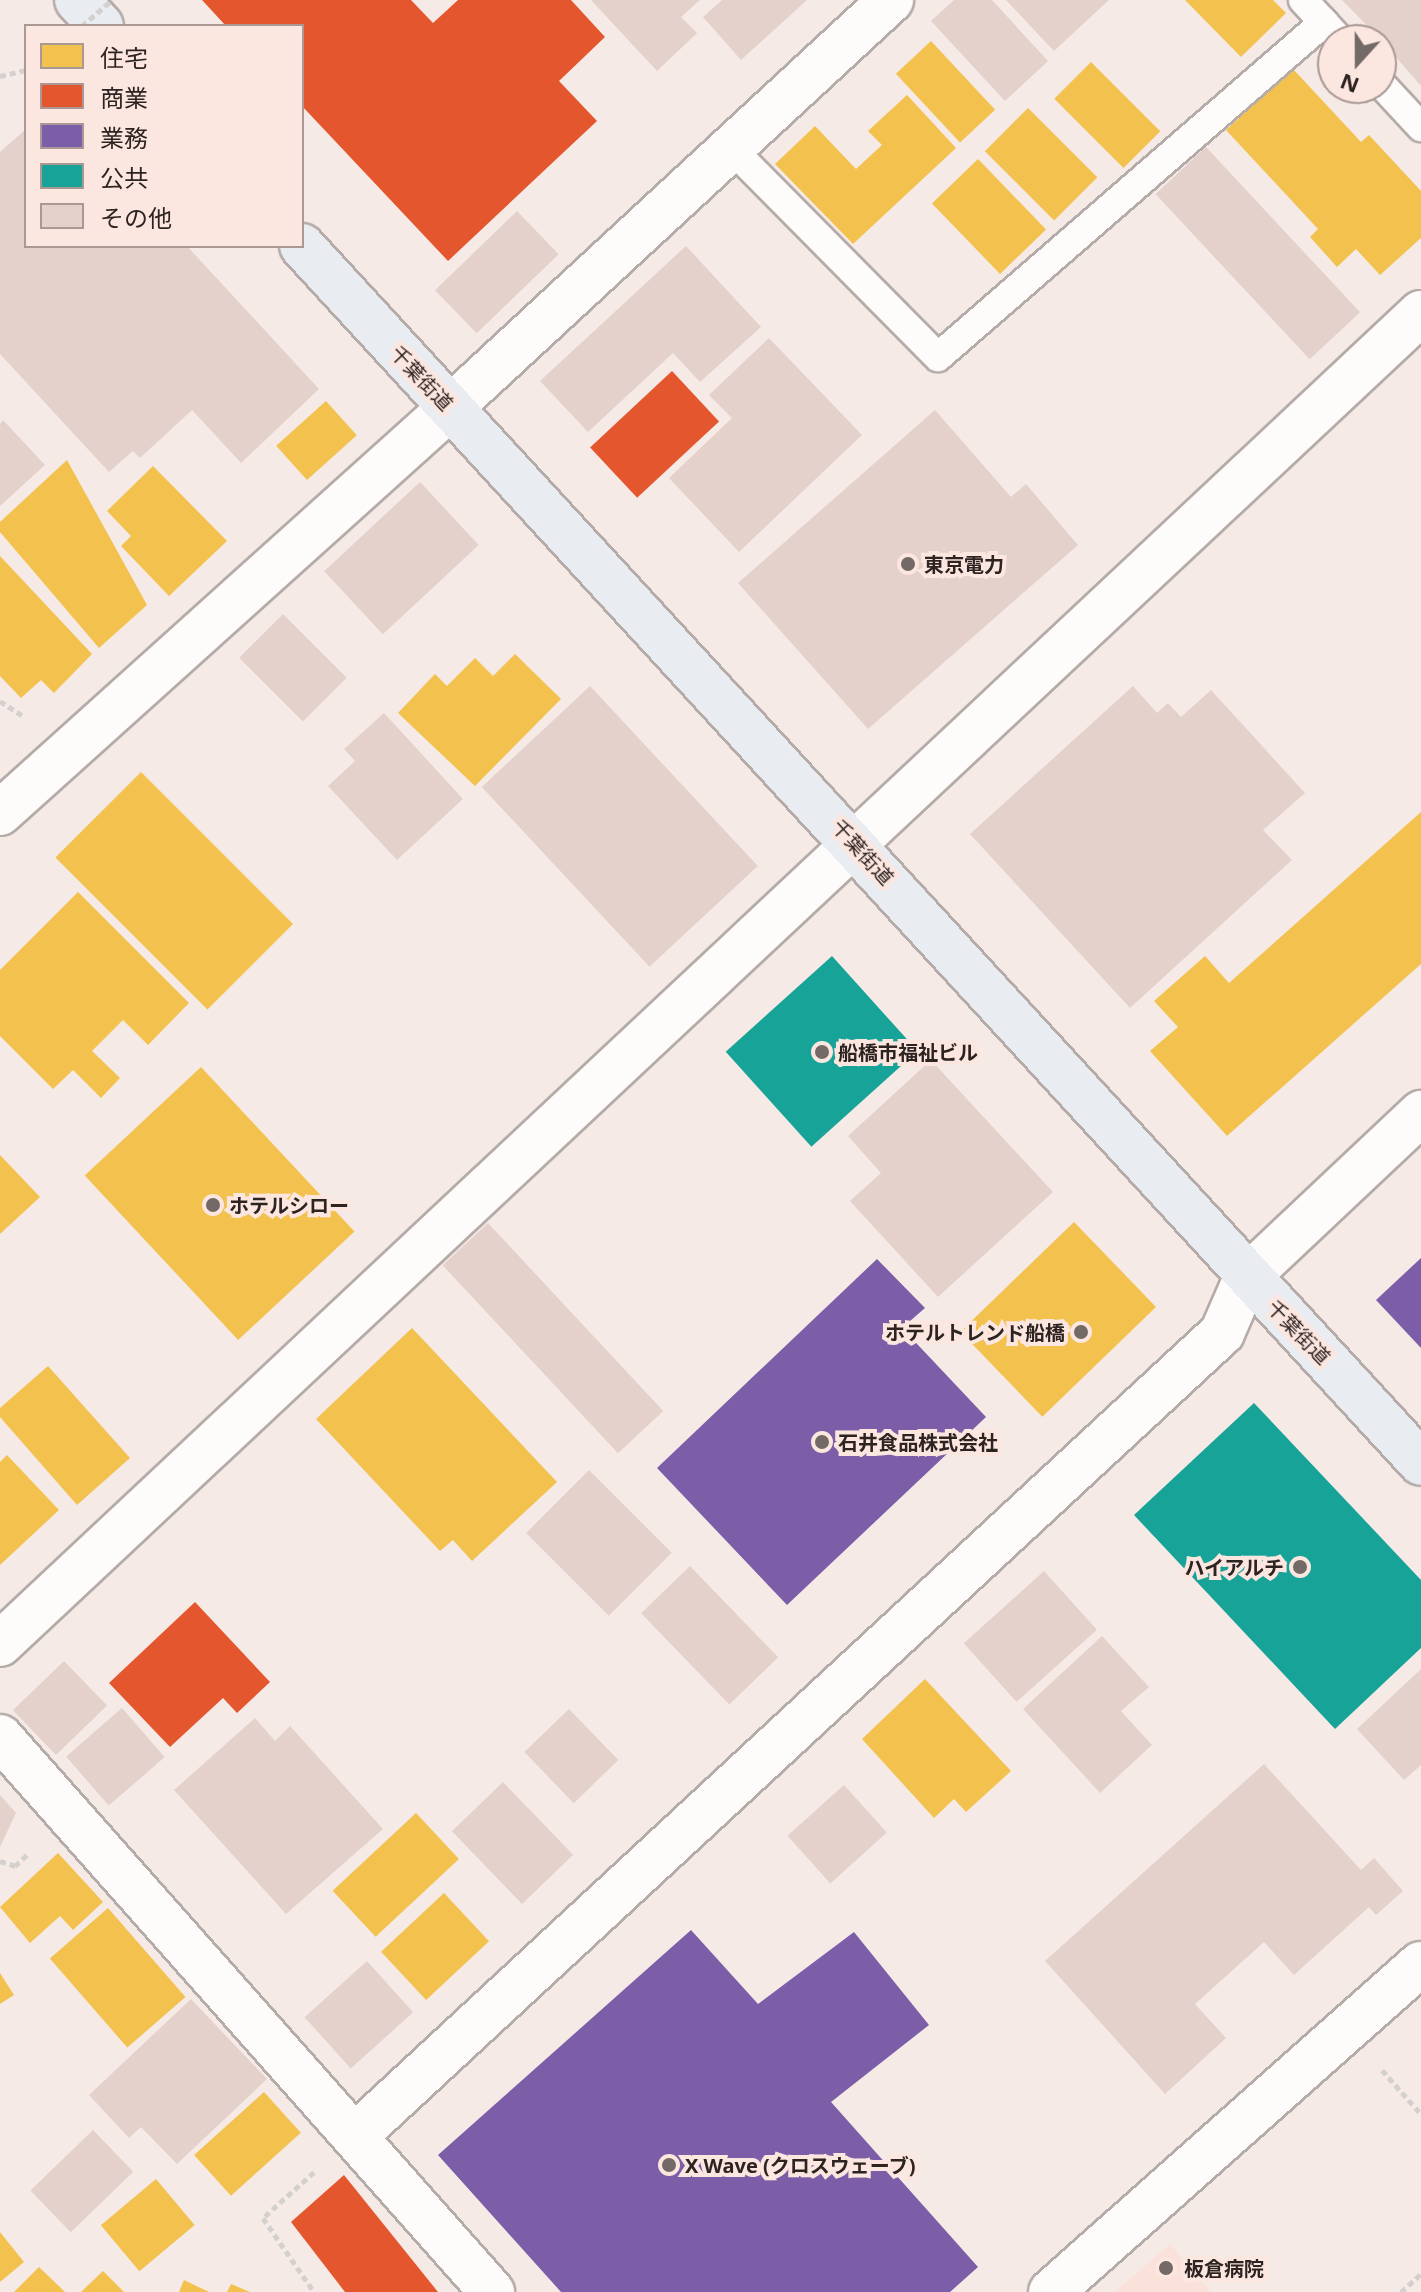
<!DOCTYPE html>
<html>
<head>
<meta charset="utf-8">
<style>
	body { margin:0 }
	#map { position:relative; width:1421px; height:2292px; overflow:hidden; background:#f6eae6; font-family:"Noto Sans","Noto Sans JP",sans-serif }
	div>[style] { position:absolute }
	[style*='--x'] { left:calc(var(--x)*1px); top:calc(var(--y)*1px); width:calc(var(--w)*1px); rotate:calc(var(--a)*1deg) }
	.built>* { inset:0; background:#fae1da }
	.homes>* { inset:0; background:#f2c14e; transform-origin:0 0 }
	.shops>* { inset:0; background:#e4572e; transform-origin:0 0 }
	.offices>* { inset:0; background:#7b5ea7 }
	.public>* { inset:0; background:#17a398; transform-origin:0 0 }
	.building>* { inset:0; background:#e4d1cc; transform-origin:0 0 }
	.path>* { height:5px; margin-top:-2.5px; transform-origin:0; background:repeating-linear-gradient(90deg,#d4d0d0 0 6px,transparent 0 10px) }
	.roads { filter:drop-shadow(2px 0 #b5aba8) drop-shadow(-2px 0 #b5aba8) drop-shadow(0 2px #b5aba8) drop-shadow(0 -2px #b5aba8) }
	.service>* { height:28px; margin:-14px; padding:0 14px; transform-origin:14px; border-radius:14px; background:#fefcfb }
	.minor>* { height:44px; margin:-22px; padding:0 22px; transform-origin:22px; border-radius:22px; background:#fefcfb }
	.tertiary>* { height:44px; margin:-22px; padding:0 22px; transform-origin:22px; border-radius:22px; background:#fefcfb }
	.trunk>* { height:44px; margin:-22px; padding:0 22px; transform-origin:22px; border-radius:22px; background:#e9ecf1 }
	.path-bridge>* { height:5px; margin-top:-2.5px; transform-origin:0; background:repeating-linear-gradient(90deg,#d4d0d0 0 6px,transparent 0 10px) }
	.dots>* { width:22px; height:22px; translate:-50% -50%; box-sizing:border-box; border:4px solid #fce6e0; border-radius:50% }
	span { translate:-50% -50%; white-space:nowrap; text-align:center; line-height:1.15; -webkit-text-stroke:8px #fce6e0; paint-order:stroke }
	.street-label { font-size:20px; color:#2d2321 }
	.poi-label { font-size:20px; color:#2d2321; font-weight:700 }
	.left { translate:0 -50%; text-align:left }
	.right { translate:-100% -50%; text-align:right }
	.legend { position:absolute; left:24px; top:24px; width:280px; height:224px; box-sizing:border-box; background:#fce6e0; border:2px solid #a99894; margin:0; padding:10px 14px; list-style:none; font-size:24px; color:#2d2321 }
	.legend li { display:flex; align-items:center; gap:16px; height:40px }
	.legend b { width:40px; border:2px solid #a99894 }
	.north { position:absolute; left:1317px; top:24px; width:80px; height:80px; box-sizing:border-box; background:#fce6e0; border:2px solid #a99894; border-radius:50%; rotate:201deg; font-size:22px; font-weight:700; line-height:32px; text-align:center; color:#2d2321 }
	.north::after { content:''; display:block; margin:auto; width:28px; height:36px; background:#736966; clip-path:polygon(50% 0,100% 100%,50% 72%,0 100%) }
</style>
</head>
<body>
<div id="map">
	<div class="built">
		<i style="clip-path:polygon(1170px 2244px,1211px 2292px,1115px 2292px)"></i>
	</div>
	<div class="homes">
		<i style="clip-path:polygon(1185px 0,1273px 0,1286px 13px,1241px 57px)"></i>
		<i style="left:931px;top:41px;width:94px;height:48px;rotate:47deg"></i>
		<i style="left:1091px;top:62px;width:98px;height:52px;rotate:45deg"></i>
		<i style="clip-path:polygon(1293px 69px,1361px 142px,1369px 135px,1421px 191px,1421px 238px,1380px 275px,1356px 249px,1337px 267px,1310px 237px,1318px 229px,1226px 130px)"></i>
		<i style="clip-path:polygon(907px 95px,956px 148px,853px 244px,775px 164px,815px 126px,856px 169px,882px 145px,868px 131px)"></i>
		<i style="left:1028px;top:108px;width:98px;height:61px;rotate:45deg"></i>
		<i style="left:978px;top:159px;width:98px;height:64px;rotate:46deg"></i>
		<i style="left:326px;top:401px;width:46px;height:67px;rotate:48deg"></i>
		<i style="clip-path:polygon(67px 460px,147px 605px,99px 648px,0 532px,0 522px)"></i>
		<i style="clip-path:polygon(153px 466px,227px 541px,169px 596px,121px 546px,131px 536px,107px 511px)"></i>
		<i style="clip-path:polygon(0 556px,92px 654px,54px 693px,41px 680px,21px 698px,0 676px)"></i>
		<i style="clip-path:polygon(515px 654px,561px 699px,475px 786px,398px 713px,435px 674px,447px 686px,475px 658px,493px 676px)"></i>
		<i style="left:141px;top:772px;width:215px;height:121px;rotate:45deg"></i>
		<i style="clip-path:polygon(1421px 812px,1421px 964px,1227px 1136px,1150px 1051px,1178px 1027px,1154px 1001px,1205px 956px,1229px 983px)"></i>
		<i style="clip-path:polygon(78px 892px,189px 1003px,148px 1045px,123px 1020px,92px 1051px,120px 1078px,101px 1098px,73px 1070px,53px 1089px,0 1036px,0 970px)"></i>
		<i style="left:201px;top:1067px;width:225px;height:159px;rotate:47deg"></i>
		<i style="clip-path:polygon(0 1155px,40px 1197px,0 1234px)"></i>
		<i style="left:1074px;top:1222px;width:118px;height:158px;rotate:46deg"></i>
		<i style="clip-path:polygon(412px 1328px,557px 1482px,472px 1561px,453px 1540px,440px 1551px,316px 1419px)"></i>
		<i style="clip-path:polygon(48px 1366px,130px 1458px,77px 1505px,0 1417px,0 1408px)"></i>
		<i style="clip-path:polygon(7px 1455px,59px 1510px,0 1565px,0 1462px)"></i>
		<i style="clip-path:polygon(925px 1679px,1011px 1771px,966px 1812px,954px 1799px,934px 1818px,862px 1739px)"></i>
		<i style="left:416px;top:1813px;width:63px;height:114px;rotate:47deg"></i>
		<i style="clip-path:polygon(58px 1853px,103px 1902px,73px 1930px,60px 1916px,30px 1943px,0 1907px)"></i>
		<i style="left:444px;top:1893px;width:66px;height:86px;rotate:47deg"></i>
		<i style="left:108px;top:1908px;width:118px;height:77px;rotate:49deg"></i>
		<i style="clip-path:polygon(0 1973px,14px 1995px,0 2004px)"></i>
		<i style="left:264px;top:2092px;width:55px;height:94px;rotate:48deg"></i>
		<i style="left:156px;top:2179px;width:60px;height:72px;rotate:50deg"></i>
		<i style="clip-path:polygon(0 2232px,24px 2262px,0 2282px)"></i>
		<i style="clip-path:polygon(39px 2267px,65px 2292px,14px 2292px)"></i>
		<i style="clip-path:polygon(103px 2271px,124px 2292px,81px 2292px)"></i>
		<i style="clip-path:polygon(184px 2280px,209px 2292px,179px 2292px)"></i>
		<i style="clip-path:polygon(231px 2284px,250px 2292px,227px 2292px)"></i>
	</div>
	<div class="shops">
		<i style="clip-path:polygon(202px 0,411px 0,433px 23px,458px 0,571px 0,605px 37px,559px 81px,597px 121px,448px 261px,302px 106px,302px 26px,226px 26px)"></i>
		<i style="left:672px;top:371px;width:69px;height:112px;rotate:47deg"></i>
		<i style="clip-path:polygon(195px 1602px,270px 1682px,237px 1713px,223px 1698px,170px 1747px,109px 1683px)"></i>
		<i style="clip-path:polygon(344px 2175px,438px 2292px,345px 2292px,291px 2222px)"></i>
	</div>
	<div class="offices">
		<i style="clip-path:polygon(1421px 1258px,1421px 1348px,1376px 1300px)"></i>
		<i style="clip-path:polygon(877px 1259px,925px 1308px,902px 1328px,986px 1417px,787px 1605px,657px 1468px)"></i>
		<i style="clip-path:polygon(691px 1930px,758px 2004px,854px 1932px,929px 2025px,831px 2102px,978px 2267px,950px 2292px,561px 2292px,438px 2155px)"></i>
	</div>
	<div class="public">
		<i style="left:832px;top:956px;width:128px;height:143px;rotate:48deg"></i>
		<i style="clip-path:polygon(1254px 1403px,1421px 1580px,1421px 1648px,1335px 1729px,1134px 1515px)"></i>
	</div>
	<div class="building">
		<i style="clip-path:polygon(591px 0,700px 0,681px 17px,697px 33px,657px 71px)"></i>
		<i style="clip-path:polygon(722px 0,807px 0,741px 60px,703px 17px)"></i>
		<i style="clip-path:polygon(954px 0,992px 0,1048px 61px,1005px 101px,931px 21px)"></i>
		<i style="clip-path:polygon(1006px 0,1109px 0,1054px 51px)"></i>
		<i style="clip-path:polygon(1342px 0,1421px 0,1421px 86px,1381px 40px)"></i>
		<i style="clip-path:polygon(26px 129px,26px 246px,187px 246px,319px 389px,241px 463px,192px 410px,140px 458px,133px 451px,109px 472px,0 354px,0 152px)"></i>
		<i style="left:1206px;top:147px;width:226px;height:69px;rotate:47deg"></i>
		<i style="left:517px;top:211px;width:60px;height:114px;rotate:46deg"></i>
		<i style="clip-path:polygon(686px 246px,761px 327px,700px 382px,673px 353px,588px 432px,540px 381px)"></i>
		<i style="clip-path:polygon(769px 338px,862px 435px,739px 552px,669px 478px,732px 418px,709px 395px)"></i>
		<i style="clip-path:polygon(935px 410px,1011px 497px,1026px 484px,1078px 545px,868px 729px,738px 583px)"></i>
		<i style="clip-path:polygon(3px 420px,45px 465px,0 506px,0 424px)"></i>
		<i style="left:420px;top:482px;width:86px;height:131px;rotate:47deg"></i>
		<i style="left:283px;top:614px;width:90px;height:62px;rotate:45deg"></i>
		<i style="left:590px;top:686px;width:246px;height:148px;rotate:47deg"></i>
		<i style="clip-path:polygon(1133px 686px,1157px 713px,1168px 703px,1181px 717px,1211px 690px,1305px 793px,1263px 830px,1292px 860px,1130px 1008px,970px 834px)"></i>
		<i style="clip-path:polygon(384px 713px,463px 799px,397px 860px,328px 786px,355px 761px,344px 749px)"></i>
		<i style="clip-path:polygon(931px 1060px,1053px 1192px,938px 1297px,850px 1201px,881px 1173px,848px 1136px)"></i>
		<i style="left:488px;top:1223px;width:257px;height:62px;rotate:47deg"></i>
		<i style="left:589px;top:1470px;width:117px;height:89px;rotate:45deg"></i>
		<i style="left:690px;top:1566px;width:127px;height:68px;rotate:46deg"></i>
		<i style="left:1044px;top:1571px;width:79px;height:108px;rotate:48deg"></i>
		<i style="clip-path:polygon(1102px 1636px,1149px 1687px,1121px 1711px,1152px 1745px,1100px 1793px,1023px 1709px)"></i>
		<i style="left:64px;top:1661px;width:62px;height:71px;rotate:46deg"></i>
		<i style="clip-path:polygon(1421px 1669px,1421px 1765px,1404px 1780px,1357px 1729px)"></i>
		<i style="left:122px;top:1708px;width:65px;height:74px;rotate:49deg"></i>
		<i style="left:569px;top:1709px;width:71px;height:62px;rotate:46deg"></i>
		<i style="clip-path:polygon(255px 1718px,275px 1741px,290px 1726px,383px 1829px,286px 1914px,174px 1790px)"></i>
		<i style="clip-path:polygon(1264px 1764px,1361px 1870px,1374px 1858px,1403px 1891px,1376px 1915px,1369px 1907px,1294px 1975px,1264px 1942px,1195px 2004px,1226px 2038px,1165px 2094px,1045px 1961px)"></i>
		<i style="left:503px;top:1782px;width:101px;height:71px;rotate:46deg"></i>
		<i style="left:844px;top:1785px;width:64px;height:76px;rotate:48deg"></i>
		<i style="clip-path:polygon(0 1795px,16px 1813px,0 1847px)"></i>
		<i style="left:367px;top:1961px;width:69px;height:84px;rotate:48deg"></i>
		<i style="clip-path:polygon(191px 1999px,267px 2079px,177px 2164px,141px 2127px,129px 2138px,89px 2095px)"></i>
		<i style="left:93px;top:2130px;width:58px;height:87px;rotate:46deg"></i>
	</div>
	<div class="path">
		<i style="--x:0;--y:76;--w:27;--a:-13"></i>
		<i style="--x:0;--y:701;--w:27;--a:33"></i>
		<i style="--x:0;--y:1861;--w:16;--a:18"></i>
		<i style="--x:15;--y:1866;--w:19;--a:-43"></i>
		<i style="--x:1382;--y:2070;--w:59;--a:48.4"></i>
		<i style="--x:314;--y:2172;--w:69;--a:138"></i>
		<i style="--x:263;--y:2218;--w:90;--a:55.4"></i>
		<i style="--x:1401;--y:2292;--w:27;--a:-42"></i>
	</div>
	<div class="roads">
		<div class="service">
			<i style="--x:1303;--y:0;--w:54;--a:47.2"></i>
			<i style="--x:1381;--y:84;--w:59;--a:47.1"></i>
			<i style="--x:731;--y:148;--w:294;--a:45.3"></i>
			<i style="--x:938;--y:357;--w:511;--a:-40.95"></i>
		</div>
		<div class="minor">
			<i style="--x:0;--y:813;--w:605;--a:-41.99"></i>
			<i style="--x:0;--y:1644;--w:1947;--a:-43.13"></i>
			<i style="--x:0;--y:1737;--w:742;--a:48.44"></i>
			<i style="--x:355;--y:2136;--w:1182;--a:-42.81"></i>
			<i style="--x:1222;--y:1333;--w:60;--a:-66.4"></i>
			<i style="--x:1051;--y:2292;--w:494;--a:-41.6"></i>
		</div>
		<div class="tertiary">
			<i style="--x:450;--y:408;--w:601;--a:-42.77"></i>
			<i style="--x:1246;--y:1278;--w:241;--a:-43.3"></i>
		</div>
		<div class="trunk">
			<i style="--x:77;--y:0;--w:35;--a:47"></i>
			<i style="--x:302;--y:246;--w:1653;--a:47.4"></i>
		</div>
	</div>
	<div class="path-bridge">
		<i style="--x:82;--y:26;--w:40;--a:-41"></i>
	</div>
	<div class="dots">
		<i style="left:908px;top:564px;background:#736966"></i>
		<i style="left:822px;top:1052px;background:#736966"></i>
		<i style="left:213px;top:1205px;background:#736966"></i>
		<i style="left:1081px;top:1332px;background:#736966"></i>
		<i style="left:822px;top:1442px;background:#736966"></i>
		<i style="left:1300px;top:1567px;background:#736966"></i>
		<i style="left:669px;top:2165px;background:#736966"></i>
		<i style="left:1166px;top:2268px;background:#736966"></i>
	</div>
	<div class="street-label">
		<span style="left:422px;top:378px;rotate:47deg">千葉街道</span>
		<span style="left:863px;top:852px;rotate:48deg">千葉街道</span>
		<span style="left:1299px;top:1332px;rotate:46deg">千葉街道</span>
	</div>
	<div class="poi-label">
		<span class="left" style="left:924px;top:564px">東京電力</span>
		<span class="left" style="left:838px;top:1052px">船橋市福祉ビル</span>
		<span class="left" style="left:229px;top:1205px">ホテルシロー</span>
		<span class="right" style="left:1065px;top:1332px">ホテルトレンド船橋</span>
		<span class="left" style="left:838px;top:1442px">石井食品株式会社</span>
		<span class="right" style="left:1284px;top:1567px">ハイアルチ</span>
		<span class="left" style="left:685px;top:2165px">X Wave (クロスウェーブ)</span>
		<span class="left" style="left:1184px;top:2268px">板倉病院</span>
	</div>
	<ul class="legend">
	<li><b style="height:22px;background:#f2c14e"></b>住宅</li>
	<li><b style="height:22px;background:#e4572e"></b>商業</li>
	<li><b style="height:22px;background:#7b5ea7"></b>業務</li>
	<li><b style="height:22px;background:#17a398"></b>公共</li>
	<li><b style="height:22px;background:#e4d1cc"></b>その他</li>
	</ul>
	<div class="north">N</div>
</div>
</body>
</html>
